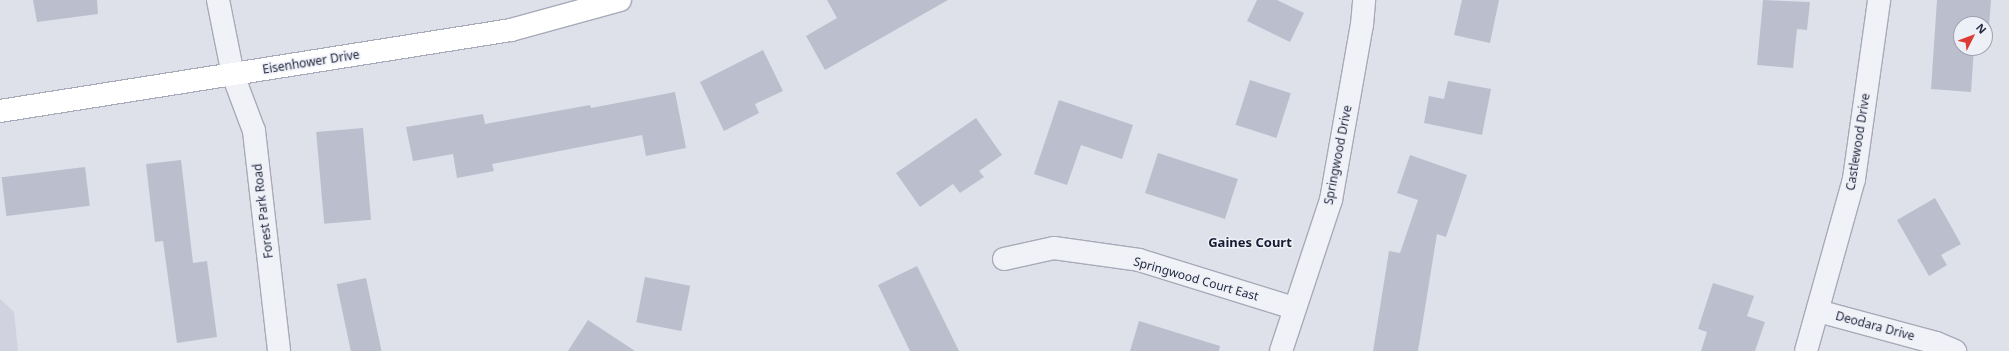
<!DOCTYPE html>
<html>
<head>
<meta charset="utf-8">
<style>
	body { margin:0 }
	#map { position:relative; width:2009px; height:351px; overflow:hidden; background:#dee1ea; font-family:"Noto Sans",sans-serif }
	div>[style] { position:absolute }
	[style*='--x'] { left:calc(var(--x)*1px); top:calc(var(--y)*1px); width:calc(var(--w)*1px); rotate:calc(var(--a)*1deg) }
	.built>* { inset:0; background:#d0d3df }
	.building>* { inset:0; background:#bbbecd; transform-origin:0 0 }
	.roads { filter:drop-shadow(1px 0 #a7aab8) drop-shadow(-1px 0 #a7aab8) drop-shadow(0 1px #a7aab8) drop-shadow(0 -1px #a7aab8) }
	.street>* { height:22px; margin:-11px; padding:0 11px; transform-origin:11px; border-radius:11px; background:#f1f2f7 }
	.secondary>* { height:22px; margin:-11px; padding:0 11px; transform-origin:11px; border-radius:11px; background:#fff }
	span { translate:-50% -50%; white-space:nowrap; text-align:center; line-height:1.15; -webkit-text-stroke:3px #eef0f7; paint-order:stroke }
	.street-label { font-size:12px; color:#262b42 }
	.neighbourhood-label { font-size:13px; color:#181c33; font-weight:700 }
	.north { position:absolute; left:1953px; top:16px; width:40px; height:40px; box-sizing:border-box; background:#eef0f7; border:1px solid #9ea1af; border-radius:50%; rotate:48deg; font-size:11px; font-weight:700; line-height:16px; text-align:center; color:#262b42 }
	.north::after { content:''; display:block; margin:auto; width:14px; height:18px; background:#dd3b35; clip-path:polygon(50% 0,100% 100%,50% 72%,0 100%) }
</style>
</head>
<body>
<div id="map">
	<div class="built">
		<i style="clip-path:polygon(0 299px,14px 312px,18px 351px,0 351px)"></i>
	</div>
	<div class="building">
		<i style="clip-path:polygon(33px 0,97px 0,98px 14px,37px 22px)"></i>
		<i style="clip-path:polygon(827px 0,948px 0,825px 70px,806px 36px,837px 18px)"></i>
		<i style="clip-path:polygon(1257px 0,1277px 0,1304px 13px,1290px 42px,1247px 21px)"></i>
		<i style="clip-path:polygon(1462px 0,1499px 0,1490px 43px,1454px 35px)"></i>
		<i style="clip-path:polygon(1763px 0,1810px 2px,1807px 30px,1797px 29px,1793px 68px,1757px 65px)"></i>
		<i style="clip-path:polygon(1937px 0,1991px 0,1989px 27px,1985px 26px,1985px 24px,1961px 24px,1961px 48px,1974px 48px,1971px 92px,1931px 89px)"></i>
		<i style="clip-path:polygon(763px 50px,783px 91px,755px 104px,759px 113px,724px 131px,700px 82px)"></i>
		<i style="left:1250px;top:80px;width:43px;height:47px;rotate:18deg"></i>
		<i style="clip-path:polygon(1448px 81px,1491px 89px,1482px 135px,1424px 123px,1429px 96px,1444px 99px)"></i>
		<i style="clip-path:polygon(675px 92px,686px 148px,646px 156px,642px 135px,492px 164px,494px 171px,457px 178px,453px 154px,413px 161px,406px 127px,483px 114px,485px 124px,590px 105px,591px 108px)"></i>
		<i style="clip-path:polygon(1059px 100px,1133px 125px,1122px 159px,1081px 145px,1067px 185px,1034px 174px)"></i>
		<i style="clip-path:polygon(976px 118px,1002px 155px,979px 171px,984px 177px,960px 193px,953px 184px,920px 207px,896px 173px)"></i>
		<i style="left:363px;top:128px;width:92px;height:47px;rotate:85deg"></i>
		<i style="left:1158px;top:153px;width:84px;height:42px;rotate:18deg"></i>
		<i style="clip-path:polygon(1410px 155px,1467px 175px,1446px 237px,1437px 234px,1418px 351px,1373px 351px,1389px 251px,1400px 253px,1418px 200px,1397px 193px)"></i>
		<i style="clip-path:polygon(181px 160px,193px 263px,207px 261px,217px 337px,177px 343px,163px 241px,155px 242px,146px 164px)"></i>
		<i style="left:85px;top:167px;width:39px;height:84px;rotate:83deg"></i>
		<i style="clip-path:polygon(1935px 198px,1961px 244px,1941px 255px,1947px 265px,1929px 276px,1897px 220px)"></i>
		<i style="clip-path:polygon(917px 266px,959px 351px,910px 351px,878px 285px)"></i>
		<i style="left:645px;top:277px;width:46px;height:46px;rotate:11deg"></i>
		<i style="left:366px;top:278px;width:75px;height:30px;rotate:78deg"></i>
		<i style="clip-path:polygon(1713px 283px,1754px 296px,1747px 316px,1765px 322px,1755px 351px,1701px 351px,1707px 332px,1698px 329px)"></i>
		<i style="clip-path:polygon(588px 320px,635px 351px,568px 351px)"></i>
		<i style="clip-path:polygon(1139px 321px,1220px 346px,1219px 351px,1130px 351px)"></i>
	</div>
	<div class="roads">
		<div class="street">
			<i style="--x:218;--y:0;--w:76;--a:78.7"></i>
			<i style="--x:233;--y:75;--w:60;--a:69.4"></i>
			<i style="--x:254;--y:131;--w:221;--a:83.5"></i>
			<i style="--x:1004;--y:259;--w:51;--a:-12.4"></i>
			<i style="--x:1054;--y:248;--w:86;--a:8"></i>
			<i style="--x:1139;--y:260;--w:162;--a:17.2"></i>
			<i style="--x:1818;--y:311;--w:122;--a:15.2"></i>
			<i style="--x:1936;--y:343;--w:21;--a:23"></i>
			<i style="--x:1281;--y:351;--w:159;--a:-71.7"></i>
			<i style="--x:1331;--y:200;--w:178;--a:-80"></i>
			<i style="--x:1362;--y:25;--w:25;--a:-85"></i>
			<i style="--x:1806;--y:351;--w:179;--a:-74.4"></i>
			<i style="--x:1854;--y:179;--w:181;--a:-82"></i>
		</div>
		<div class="secondary">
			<i style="--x:0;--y:111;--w:517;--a:-9.01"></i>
			<i style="--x:511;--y:30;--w:113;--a:-15.4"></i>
		</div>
	</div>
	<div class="street-label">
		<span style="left:311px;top:62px;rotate:-9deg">Eisenhower Drive</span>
		<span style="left:1858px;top:142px;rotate:-81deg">Castlewood Drive</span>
		<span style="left:1338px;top:155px;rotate:-79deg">Springwood Drive</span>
		<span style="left:263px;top:211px;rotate:-97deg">Forest Park Road</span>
		<span style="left:1196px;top:279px;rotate:16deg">Springwood Court East</span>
		<span style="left:1875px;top:326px;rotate:15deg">Deodara Drive</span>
	</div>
	<div class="neighbourhood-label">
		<span style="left:1250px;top:242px">Gaines Court</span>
	</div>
	<div class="north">N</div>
</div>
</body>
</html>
